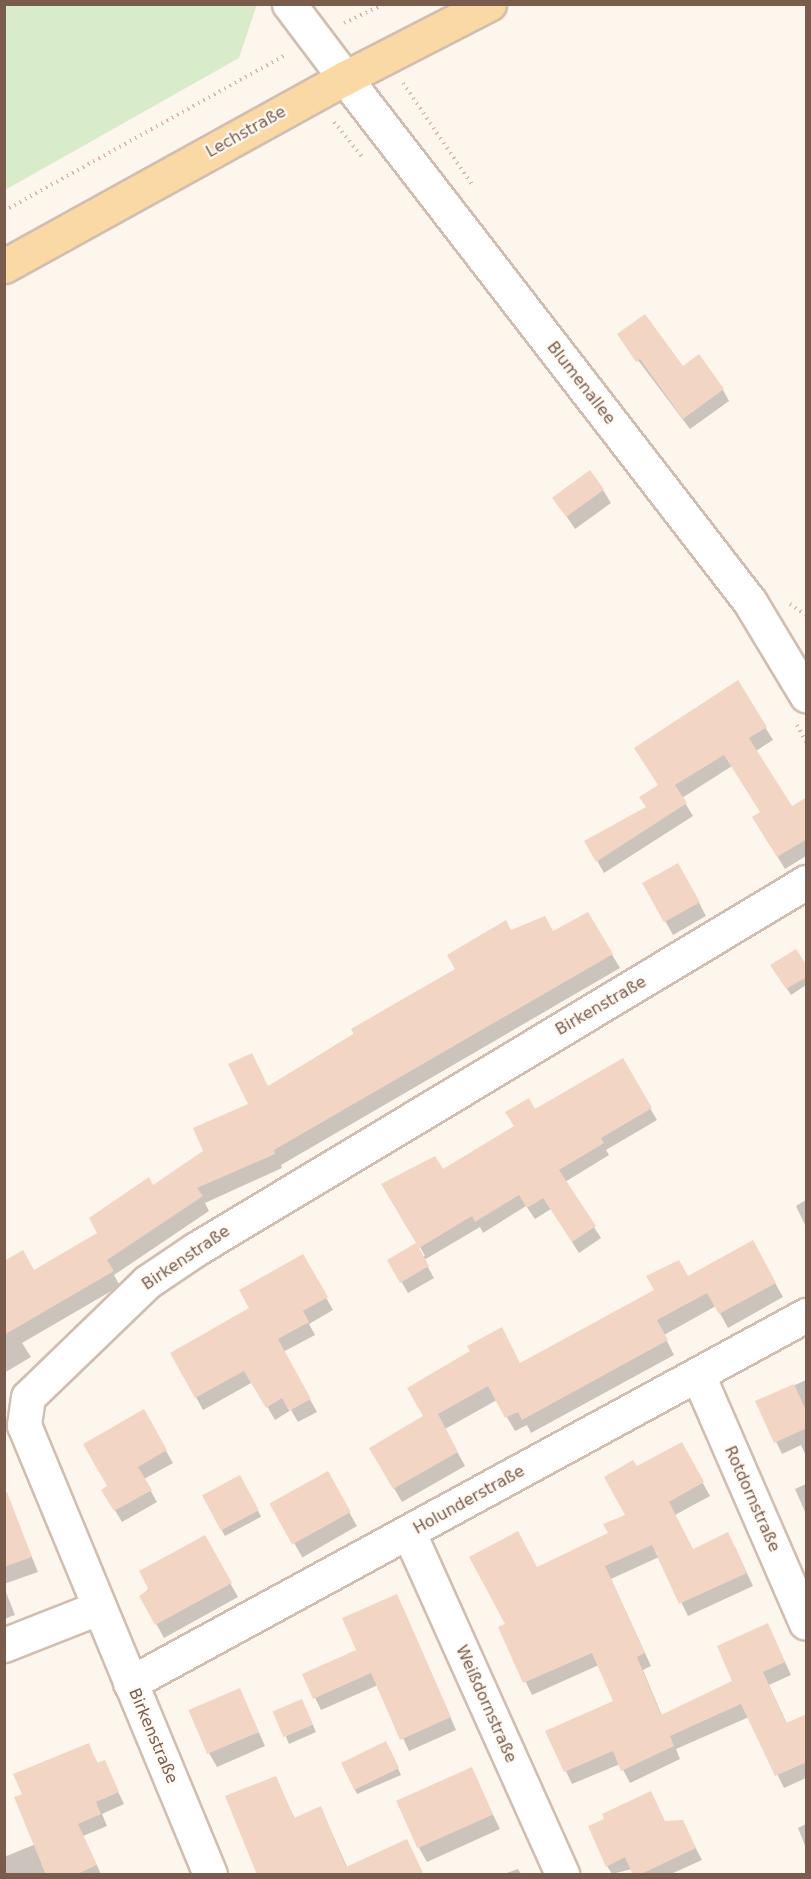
<!DOCTYPE html>
<html>
<head>
<meta charset="utf-8">
<style>
	body { margin:0 }
	#map { position:relative; width:811px; height:1879px; overflow:hidden; background:#fdf6ec; font-family:"DejaVu Sans",sans-serif }
	div>[style] { position:absolute }
	[style*='--x'] { left:calc(var(--x)*1px); top:calc(var(--y)*1px); width:calc(var(--w)*1px); rotate:calc(var(--a)*1deg) }
	.green>* { inset:0; background:#d8ecc9 }
	.shadow>* { inset:0; background:#0003; transform-origin:0 0 }
	.building>* { inset:0; background:#f3d5c3; transform-origin:0 0 }
	.path>* { height:4px; margin-top:-2px; transform-origin:0; background:repeating-linear-gradient(90deg,#d9b8a5 0 1.5px,transparent 0 6px) }
	.roads { filter:drop-shadow(2px 0 #d1beb0) drop-shadow(-2px 0 #d1beb0) drop-shadow(0 2px #d1beb0) drop-shadow(0 -2px #d1beb0) }
	.street>* { height:33px; margin:-16.5px; padding:0 16.5px; transform-origin:16.5px; border-radius:16.5px; background:#fff }
	.secondary>* { height:33px; margin:-16.5px; padding:0 16.5px; transform-origin:16.5px; border-radius:16.5px; background:#fff }
	.primary>* { height:33px; margin:-16.5px; padding:0 16.5px; transform-origin:16.5px; border-radius:16.5px; background:#fbd9a5 }
	span { translate:-50% -50%; white-space:nowrap; text-align:center; line-height:1.15; -webkit-text-stroke:4.5px #fffaf3; paint-order:stroke }
	.street-label { font-size:16px; color:#7a5c4d }
	.frame { position:absolute; inset:0; border:6px solid #7a5c4d; pointer-events:none }
</style>
</head>
<body>
<div id="map">
	<div class="green">
		<i style="clip-path:polygon(257px 4px,239px 58px,5px 190px,5px 5px)"></i>
	</div>
	<div class="shadow">
		<i style="clip-path:polygon(619px 335px,723px 390px,729px 401px,690px 429px)"></i>
		<i style="clip-path:polygon(603px 490px,611px 503px,575px 529px,554px 498px)"></i>
		<i style="clip-path:polygon(737px 682px,773px 740px,756px 751px,791px 808px,806px 799px,806px 856px,785px 869px,761px 830px,761px 813px,732px 766px,682px 798px,693px 816px,604px 873px,586px 841px,647px 808px,659px 786px)"></i>
		<i style="clip-path:polygon(686px 878px,706px 916px,673px 935px,644px 883px)"></i>
		<i style="clip-path:polygon(588px 914px,620px 968px,281px 1165px,282px 1168px,205px 1203px,209px 1211px,114px 1275px,120px 1286px,22px 1343px,31px 1357px,4px 1373px,4px 1263px,34px 1272px,98px 1234px,153px 1187px,204px 1151px,268px 1087px,457px 970px,510px 931px,553px 933px)"></i>
		<i style="clip-path:polygon(772px 965px,806px 968px,806px 985px,791px 995px)"></i>
		<i style="clip-path:polygon(622px 1060px,657px 1120px,606px 1150px,609px 1155px,565px 1182px,601px 1238px,579px 1253px,551px 1209px,535px 1219px,526px 1206px,483px 1233px,480px 1227px,424px 1260px,434px 1278px,408px 1293px,389px 1260px,425px 1256px,416px 1240px,442px 1171px)"></i>
		<i style="clip-path:polygon(806px 1200px,806px 1227px,796px 1206px)"></i>
		<i style="clip-path:polygon(752px 1242px,783px 1297px,728px 1328px,716px 1306px,664px 1335px,674px 1355px,531px 1433px,527px 1425px,515px 1431px,497px 1400px,445px 1429px,465px 1466px,402px 1502px,371px 1448px)"></i>
		<i style="clip-path:polygon(303px 1256px,333px 1310px,309px 1324px,315px 1335px,283px 1352px,317px 1412px,298px 1422px,291px 1410px,275px 1420px,253px 1382px,203px 1410px,172px 1353px,251px 1309px)"></i>
		<i style="clip-path:polygon(806px 1380px,806px 1456px,801px 1445px,782px 1454px,757px 1402px)"></i>
		<i style="clip-path:polygon(143px 1411px,173px 1463px,144px 1479px,157px 1502px,122px 1522px,103px 1490px,109px 1487px)"></i>
		<i style="clip-path:polygon(681px 1444px,710px 1496px,675px 1515px,693px 1550px,735px 1547px,753px 1586px,688px 1616px,659px 1557px,611px 1579px,651px 1666px,643px 1670px,662px 1716px,734px 1682px,768px 1625px,791px 1675px,769px 1685px,787px 1724px,806px 1715px,806px 1778px,784px 1788px,749px 1717px,676px 1749px,680px 1759px,630px 1783px,620px 1764px,572px 1784px,547px 1731px,615px 1702px,599px 1665px,532px 1695px,500px 1628px,507px 1625px,537px 1568px,610px 1534px,627px 1515px,637px 1468px)"></i>
		<i style="left:327px;top:1474px;width:60px;height:63px;rotate:60deg"></i>
		<i style="left:240px;top:1477px;width:45px;height:41px;rotate:62deg"></i>
		<i style="clip-path:polygon(806px 1484px,806px 1514px,795px 1489px)"></i>
		<i style="clip-path:polygon(10px 1504px,38px 1572px,4px 1584px,4px 1506px)"></i>
		<i style="clip-path:polygon(204px 1537px,238px 1597px,164px 1638px,141px 1596px)"></i>
		<i style="clip-path:polygon(4px 1587px,15px 1615px,4px 1619px)"></i>
		<i style="clip-path:polygon(403px 1608px,456px 1730px,409px 1751px,378px 1685px,321px 1710px,304px 1675px,358px 1650px)"></i>
		<i style="clip-path:polygon(240px 1690px,265px 1746px,217px 1767px,209px 1753px)"></i>
		<i style="clip-path:polygon(305px 1707px,316px 1732px,289px 1744px,286px 1737px)"></i>
		<i style="clip-path:polygon(88px 1745px,98px 1764px,104px 1762px,124px 1804px,102px 1814px,107px 1826px,83px 1836px,101px 1874px,4px 1874px,4px 1857px,36px 1844px,24px 1795px)"></i>
		<i style="clip-path:polygon(389px 1749px,401px 1775px,357px 1794px,354px 1788px)"></i>
		<i style="clip-path:polygon(471px 1769px,500px 1829px,427px 1862px,419px 1848px)"></i>
		<i style="clip-path:polygon(275px 1777px,295px 1819px,321px 1808px,350px 1874px,259px 1874px)"></i>
		<i style="clip-path:polygon(682px 1822px,702px 1860px,671px 1874px,635px 1874px,632px 1869px,612px 1874px,607px 1866px,665px 1823px)"></i>
		<i style="clip-path:polygon(806px 1824px,806px 1848px,798px 1828px)"></i>
		<i style="clip-path:polygon(518px 1869px,521px 1874px,504px 1874px)"></i>
	</div>
	<div class="building">
		<i style="clip-path:polygon(645px 314px,683px 366px,699px 354px,724px 389px,683px 419px,640px 359px,636px 362px,617px 334px)"></i>
		<i style="left:590px;top:470px;width:24px;height:47px;rotate:54deg"></i>
		<i style="clip-path:polygon(738px 680px,767px 727px,749px 738px,792px 806px,807px 797px,807px 839px,777px 857px,752px 817px,760px 812px,724px 755px,675px 785px,687px 803px,596px 862px,584px 841px,646px 807px,639px 797px,658px 785px,634px 748px)"></i>
		<i style="left:678px;top:863px;width:45px;height:41px;rotate:61deg"></i>
		<i style="clip-path:polygon(588px 912px,613px 954px,274px 1150px,275px 1154px,197px 1188px,203px 1196px,107px 1260px,114px 1271px,4px 1335px,4px 1261px,23px 1250px,34px 1270px,97px 1233px,89px 1218px,149px 1177px,153px 1185px,203px 1151px,193px 1128px,248px 1104px,228px 1064px,252px 1053px,268px 1086px,354px 1034px,351px 1029px,455px 969px,447px 955px,506px 920px,511px 930px,545px 916px,553px 931px)"></i>
		<i style="clip-path:polygon(796px 949px,807px 966px,807px 977px,786px 989px,770px 965px)"></i>
		<i style="clip-path:polygon(623px 1058px,652px 1108px,601px 1138px,604px 1143px,559px 1170px,596px 1226px,572px 1242px,543px 1198px,527px 1208px,519px 1195px,475px 1222px,472px 1216px,419px 1248px,429px 1266px,400px 1283px,387px 1260px,416px 1243px,381px 1184px,435px 1156px,443px 1169px,514px 1126px,505px 1112px,529px 1098px,535px 1109px)"></i>
		<i style="clip-path:polygon(753px 1240px,776px 1283px,719px 1314px,707px 1293px,657px 1320px,668px 1340px,522px 1420px,518px 1412px,505px 1418px,488px 1386px,438px 1414px,458px 1452px,393px 1489px,369px 1448px,423px 1416px,407px 1388px,470px 1351px,467px 1346px,502px 1327px,520px 1363px,654px 1290px,646px 1276px,679px 1260px,688px 1276px)"></i>
		<i style="clip-path:polygon(303px 1254px,328px 1297px,303px 1311px,309px 1322px,278px 1339px,311px 1399px,289px 1411px,282px 1398px,266px 1408px,244px 1371px,195px 1398px,170px 1353px,249px 1308px,239px 1290px)"></i>
		<i style="clip-path:polygon(794px 1384px,807px 1413px,807px 1428px,774px 1443px,755px 1401px)"></i>
		<i style="clip-path:polygon(144px 1409px,167px 1450px,138px 1467px,152px 1490px,114px 1511px,101px 1490px,107px 1486px,83px 1444px)"></i>
		<i style="clip-path:polygon(682px 1442px,704px 1482px,669px 1502px,693px 1549px,728px 1532px,747px 1573px,679px 1604px,652px 1545px,605px 1566px,645px 1653px,637px 1657px,661px 1715px,732px 1681px,717px 1646px,768px 1623px,785px 1662px,763px 1672px,786px 1723px,807px 1714px,807px 1762px,775px 1776px,741px 1704px,670px 1736px,674px 1746px,621px 1771px,613px 1751px,564px 1772px,545px 1731px,613px 1701px,592px 1653px,523px 1683px,498px 1627px,505px 1624px,469px 1557px,518px 1531px,537px 1567px,608px 1533px,603px 1524px,625px 1515px,604px 1477px,633px 1460px,637px 1466px)"></i>
		<i style="left:328px;top:1471px;width:47px;height:67px;rotate:61deg"></i>
		<i style="left:240px;top:1475px;width:40px;height:43px;rotate:62deg"></i>
		<i style="clip-path:polygon(7px 1492px,32px 1557px,4px 1567px,4px 1493px)"></i>
		<i style="clip-path:polygon(205px 1535px,232px 1583px,155px 1625px,139px 1596px,149px 1590px,139px 1571px)"></i>
		<i style="clip-path:polygon(397px 1594px,451px 1717px,400px 1740px,371px 1673px,313px 1699px,302px 1674px,356px 1650px,342px 1618px)"></i>
		<i style="left:240px;top:1688px;width:48px;height:56px;rotate:67deg"></i>
		<i style="left:302px;top:1699px;width:28px;height:32px;rotate:67deg"></i>
		<i style="left:386px;top:1741px;width:30px;height:50px;rotate:64deg"></i>
		<i style="clip-path:polygon(89px 1743px,97px 1763px,105px 1760px,119px 1792px,96px 1802px,101px 1814px,78px 1824px,97px 1865px,75px 1875px,46px 1875px,14px 1797px,22px 1794px,13px 1774px)"></i>
		<i style="left:472px;top:1767px;width:52px;height:83px;rotate:66deg"></i>
		<i style="clip-path:polygon(276px 1776px,294px 1818px,321px 1806px,346px 1867px,407px 1839px,424px 1875px,257px 1875px,225px 1796px)"></i>
		<i style="clip-path:polygon(651px 1791px,665px 1821px,683px 1820px,696px 1848px,639px 1875px,633px 1875px,625px 1857px,606px 1867px,588px 1826px,604px 1819px,602px 1814px)"></i>
	</div>
	<div class="path">
		<i style="--x:344;--y:23;--w:44;--a:-25.4"></i>
		<i style="--x:403;--y:83;--w:125;--a:55.8"></i>
		<i style="--x:334;--y:122;--w:46;--a:51.1"></i>
		<i style="--x:4;--y:211;--w:324;--a:-29"></i>
		<i style="--x:790;--y:604;--w:19;--a:35"></i>
		<i style="--x:797;--y:725;--w:19;--a:62"></i>
	</div>
	<div class="roads">
		<div class="street">
			<i style="--x:289;--y:4;--w:93;--a:52.9"></i>
			<i style="--x:698;--y:1375;--w:270;--a:66.5"></i>
			<i style="--x:409;--y:1533;--w:374;--a:65.8"></i>
			<i style="--x:4;--y:1645;--w:101;--a:-21.5"></i>
			<i style="--x:130;--y:1683;--w:770;--a:-28.56"></i>
			<i style="--x:210;--y:1874;--w:486;--a:-112.5"></i>
			<i style="--x:24;--y:1425;--w:28;--a:-82"></i>
			<i style="--x:28;--y:1397;--w:165;--a:-44"></i>
			<i style="--x:147;--y:1282;--w:59;--a:-34"></i>
			<i style="--x:196;--y:1249;--w:712;--a:-31.03"></i>
		</div>
		<div class="secondary">
			<i style="--x:345;--y:78;--w:662;--a:52.3"></i>
			<i style="--x:750;--y:602;--w:109;--a:58.9"></i>
		</div>
		<div class="primary">
			<i style="--x:4;--y:266;--w:389;--a:-28.9"></i>
			<i style="--x:345;--y:78;--w:162;--a:-27.2"></i>
		</div>
	</div>
	<div class="street-label">
		<span style="left:246px;top:132px;rotate:-29deg">Lechstraße</span>
		<span style="left:581px;top:383px;rotate:52deg">Blumenallee</span>
		<span style="left:601px;top:1006px;rotate:-30deg">Birkenstraße</span>
		<span style="left:186px;top:1258px;rotate:-34deg">Birkenstraße</span>
		<span style="left:752px;top:1499px;rotate:66deg">Rotdornstraße</span>
		<span style="left:469px;top:1500px;rotate:-29deg">Holunderstraße</span>
		<span style="left:486px;top:1704px;rotate:66deg">Weißdornstraße</span>
		<span style="left:153px;top:1736px;rotate:67deg">Birkenstraße</span>
	</div>
	<div class="frame"></div>
</div>
</body>
</html>
